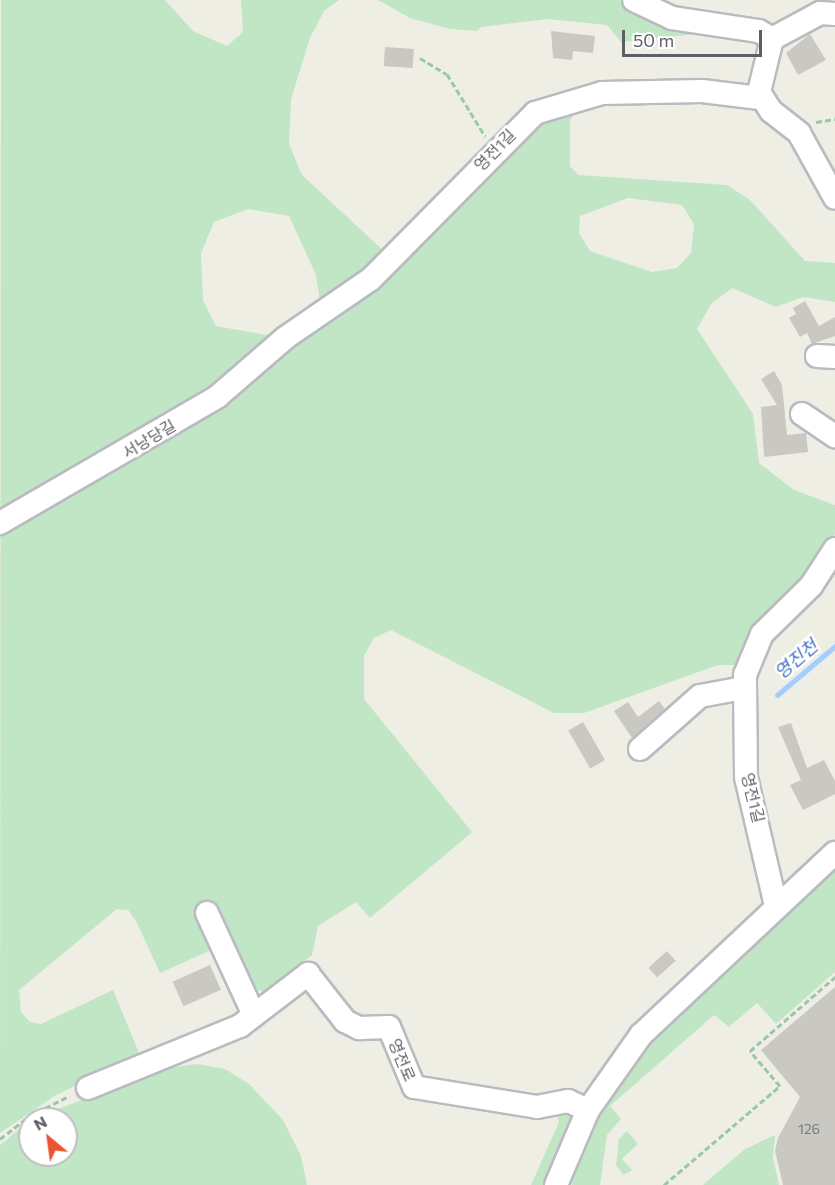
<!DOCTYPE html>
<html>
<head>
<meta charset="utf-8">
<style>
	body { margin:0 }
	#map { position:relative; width:835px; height:1185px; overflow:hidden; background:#efeee5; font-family:Commissioner,"Noto Sans KR",sans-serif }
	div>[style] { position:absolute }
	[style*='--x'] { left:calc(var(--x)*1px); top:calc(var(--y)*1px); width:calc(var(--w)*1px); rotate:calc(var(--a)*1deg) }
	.green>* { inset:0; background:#c1e6c5 }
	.stream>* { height:5px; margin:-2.5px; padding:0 2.5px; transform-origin:2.5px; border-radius:2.5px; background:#a4cdff }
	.building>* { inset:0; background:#cac8c2; transform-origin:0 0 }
	.path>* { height:3px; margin-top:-1.5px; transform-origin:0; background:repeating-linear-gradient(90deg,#9ac7ac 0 6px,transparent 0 9px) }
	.roads { filter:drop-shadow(2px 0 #b9bbc0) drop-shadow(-2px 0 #b9bbc0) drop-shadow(0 2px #b9bbc0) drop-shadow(0 -2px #b9bbc0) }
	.minor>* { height:22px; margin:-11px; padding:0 11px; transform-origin:11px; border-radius:11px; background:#fff }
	span { translate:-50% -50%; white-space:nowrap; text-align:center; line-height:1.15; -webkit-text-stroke:5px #fff; paint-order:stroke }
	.number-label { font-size:14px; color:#78797c }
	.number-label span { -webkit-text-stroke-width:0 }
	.street-label { font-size:16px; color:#5c5f65 }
	.water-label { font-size:18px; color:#4675c4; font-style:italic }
	.north { position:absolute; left:18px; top:1107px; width:60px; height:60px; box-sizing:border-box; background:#fff; border:2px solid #bebfc1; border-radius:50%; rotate:331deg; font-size:16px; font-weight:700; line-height:24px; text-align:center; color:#5c5f65 }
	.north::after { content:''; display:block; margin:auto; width:21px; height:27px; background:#ea5430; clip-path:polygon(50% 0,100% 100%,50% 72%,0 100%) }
	.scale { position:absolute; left:622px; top:30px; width:140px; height:27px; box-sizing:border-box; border:3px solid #5c5f65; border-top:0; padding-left:8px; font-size:18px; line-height:21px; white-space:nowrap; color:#5c5f65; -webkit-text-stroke:4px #fff; paint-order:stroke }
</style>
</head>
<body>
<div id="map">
	<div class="green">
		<i style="clip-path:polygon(evenodd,1px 0,165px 0,193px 31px,227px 46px,243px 32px,241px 0,339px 0,324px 11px,310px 38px,291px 99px,289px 144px,302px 175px,387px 254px,321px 308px,316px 275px,289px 216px,248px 209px,214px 222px,201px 253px,203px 300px,216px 326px,273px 336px,280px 349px,376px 284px,522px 129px,549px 111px,589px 100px,576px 108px,570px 121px,570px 166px,578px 175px,727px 185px,750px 200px,805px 261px,835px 263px,835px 302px,803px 297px,776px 307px,732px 288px,711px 304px,697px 329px,753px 414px,759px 463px,794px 490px,835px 505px,835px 534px,815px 574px,758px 630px,741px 665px,718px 665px,584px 713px,554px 713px,391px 630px,374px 638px,364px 656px,364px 699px,472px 832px,370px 918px,356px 902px,318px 926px,312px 955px,266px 992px,253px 989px,218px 905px,207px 900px,193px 912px,211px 950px,160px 973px,136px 921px,128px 910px,117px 909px,19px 990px,21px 1012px,30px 1022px,41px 1024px,113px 990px,140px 1055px,56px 1095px,0 1133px,1px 0,628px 198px,682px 205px,694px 224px,691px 253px,677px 268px,652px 272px,590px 251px,579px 233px,580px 216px,628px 198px)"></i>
		<i style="clip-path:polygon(378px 0,622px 0,665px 22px,726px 31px,621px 42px,607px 25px,548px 19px,481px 27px,477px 31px,450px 29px,410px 18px)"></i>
		<i style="clip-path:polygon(835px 866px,835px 972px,776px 1024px,757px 1003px,729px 1027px,714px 1015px,610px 1106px,621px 1119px,607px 1135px,600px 1185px,572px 1185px,570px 1177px,601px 1109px,640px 1052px,672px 1017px)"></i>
		<i style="clip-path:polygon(197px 1064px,225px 1069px,249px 1084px,283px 1120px,301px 1156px,307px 1185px,0 1185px,0 1145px,29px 1121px,30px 1155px,66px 1155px,66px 1119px,32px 1119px,163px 1069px)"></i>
		<i style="clip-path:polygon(566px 1114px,572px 1119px,546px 1185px,531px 1185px,559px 1122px,557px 1115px)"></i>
		<i style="clip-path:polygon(627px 1131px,638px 1144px,622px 1159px,632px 1170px,623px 1175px,616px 1165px,619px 1139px)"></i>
		<i style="clip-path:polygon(775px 1135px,773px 1158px,779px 1185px,703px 1185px,745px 1149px)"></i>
	</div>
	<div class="stream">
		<i style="--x:777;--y:695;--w:76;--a:-40.2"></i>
	</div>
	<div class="building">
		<i style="clip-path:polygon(551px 31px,595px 36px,593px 53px,573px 51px,572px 60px,553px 58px)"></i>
		<i style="clip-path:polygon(810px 34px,826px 60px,798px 75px,786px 53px)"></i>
		<i style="left:385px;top:47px;width:29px;height:19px;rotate:4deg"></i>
		<i style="clip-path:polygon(805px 301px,819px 326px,835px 317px,835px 336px,812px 344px,807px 333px,800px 337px,789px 318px,796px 314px,793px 308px)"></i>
		<i style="clip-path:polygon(774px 371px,782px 385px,787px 435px,806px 433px,808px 452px,764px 457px,761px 407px,777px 405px,761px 379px)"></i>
		<i style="clip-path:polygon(659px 701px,665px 709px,632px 738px,614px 711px,628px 702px,638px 717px)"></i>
		<i style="left:583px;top:722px;width:44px;height:17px;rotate:60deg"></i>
		<i style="clip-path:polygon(791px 723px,807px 768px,824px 760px,835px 781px,835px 794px,803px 810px,790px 785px,801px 780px,778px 727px)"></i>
		<i style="left:667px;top:951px;width:13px;height:25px;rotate:48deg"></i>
		<i style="left:210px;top:965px;width:27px;height:41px;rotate:66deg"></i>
		<i style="clip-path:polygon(835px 987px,835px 1185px,783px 1185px,775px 1151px,778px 1138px,800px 1097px,761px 1050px)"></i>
	</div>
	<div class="path">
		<i style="--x:420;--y:58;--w:31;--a:31"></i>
		<i style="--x:447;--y:74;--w:73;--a:58.5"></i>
		<i style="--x:816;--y:122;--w:19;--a:-9"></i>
		<i style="--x:0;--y:1139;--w:37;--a:-38"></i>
		<i style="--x:29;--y:1116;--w:45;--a:-26.6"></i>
		<i style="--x:664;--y:1185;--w:153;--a:-40.5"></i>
		<i style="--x:780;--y:1086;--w:46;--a:-130.6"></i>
		<i style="--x:750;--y:1051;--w:113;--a:-41"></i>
	</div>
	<div class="roads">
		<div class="minor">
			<i style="--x:634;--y:0;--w:42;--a:25.3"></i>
			<i style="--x:672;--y:18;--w:88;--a:8.5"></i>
			<i style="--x:759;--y:31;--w:15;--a:32"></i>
			<i style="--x:835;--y:14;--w:15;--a:-176"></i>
			<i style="--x:820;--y:13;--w:55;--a:151.6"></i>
			<i style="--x:772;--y:39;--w:55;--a:103.8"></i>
			<i style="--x:759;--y:92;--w:22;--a:58"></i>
			<i style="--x:771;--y:111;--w:36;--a:38"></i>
			<i style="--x:799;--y:133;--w:74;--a:61"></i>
			<i style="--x:817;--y:356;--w:18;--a:3"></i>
			<i style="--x:802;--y:414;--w:40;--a:34"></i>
			<i style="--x:0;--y:523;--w:251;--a:-30.1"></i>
			<i style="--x:217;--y:397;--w:90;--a:-40.9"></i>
			<i style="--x:285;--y:338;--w:104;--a:-34.5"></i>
			<i style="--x:371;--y:279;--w:233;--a:-45.3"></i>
			<i style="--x:535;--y:113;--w:70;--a:-16.6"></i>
			<i style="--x:602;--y:93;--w:100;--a:-1.1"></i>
			<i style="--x:702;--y:91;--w:58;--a:6.9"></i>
			<i style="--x:640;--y:749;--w:80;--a:-41.5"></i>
			<i style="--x:700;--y:696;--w:44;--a:-10.5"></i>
			<i style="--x:776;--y:906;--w:132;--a:-103.1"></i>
			<i style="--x:746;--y:777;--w:102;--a:-90.6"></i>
			<i style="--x:745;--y:675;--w:44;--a:-67.5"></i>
			<i style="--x:762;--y:634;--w:69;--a:-44.4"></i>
			<i style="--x:811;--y:586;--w:44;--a:-57"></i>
			<i style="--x:207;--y:913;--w:112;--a:65.3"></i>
			<i style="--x:88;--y:1088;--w:164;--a:-22.2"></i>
			<i style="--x:240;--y:1026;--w:86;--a:-37.4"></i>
			<i style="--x:308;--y:974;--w:60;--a:51.8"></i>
			<i style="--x:345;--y:1021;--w:16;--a:27"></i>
			<i style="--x:359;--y:1028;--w:30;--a:-2"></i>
			<i style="--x:389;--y:1027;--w:65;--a:67.4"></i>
			<i style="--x:414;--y:1087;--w:125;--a:9.2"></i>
			<i style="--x:537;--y:1107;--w:32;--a:-11"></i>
			<i style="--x:568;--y:1101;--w:22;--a:24"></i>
			<i style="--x:556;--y:1185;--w:82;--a:-66.9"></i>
			<i style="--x:588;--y:1110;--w:92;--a:-54.8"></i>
			<i style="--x:641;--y:1035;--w:266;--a:-43.2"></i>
		</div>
	</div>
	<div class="number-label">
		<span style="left:809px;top:1129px">126</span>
	</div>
	<div class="street-label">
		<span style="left:495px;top:150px;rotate:-46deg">영전1길</span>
		<span style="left:149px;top:439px;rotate:-31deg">서낭당길</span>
		<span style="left:753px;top:798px;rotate:76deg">영전1길</span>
		<span style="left:402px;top:1060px;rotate:67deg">영전로</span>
	</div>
	<div class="water-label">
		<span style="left:796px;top:659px;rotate:-40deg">영진천</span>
	</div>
	<div class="north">N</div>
	<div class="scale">50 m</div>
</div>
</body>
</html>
